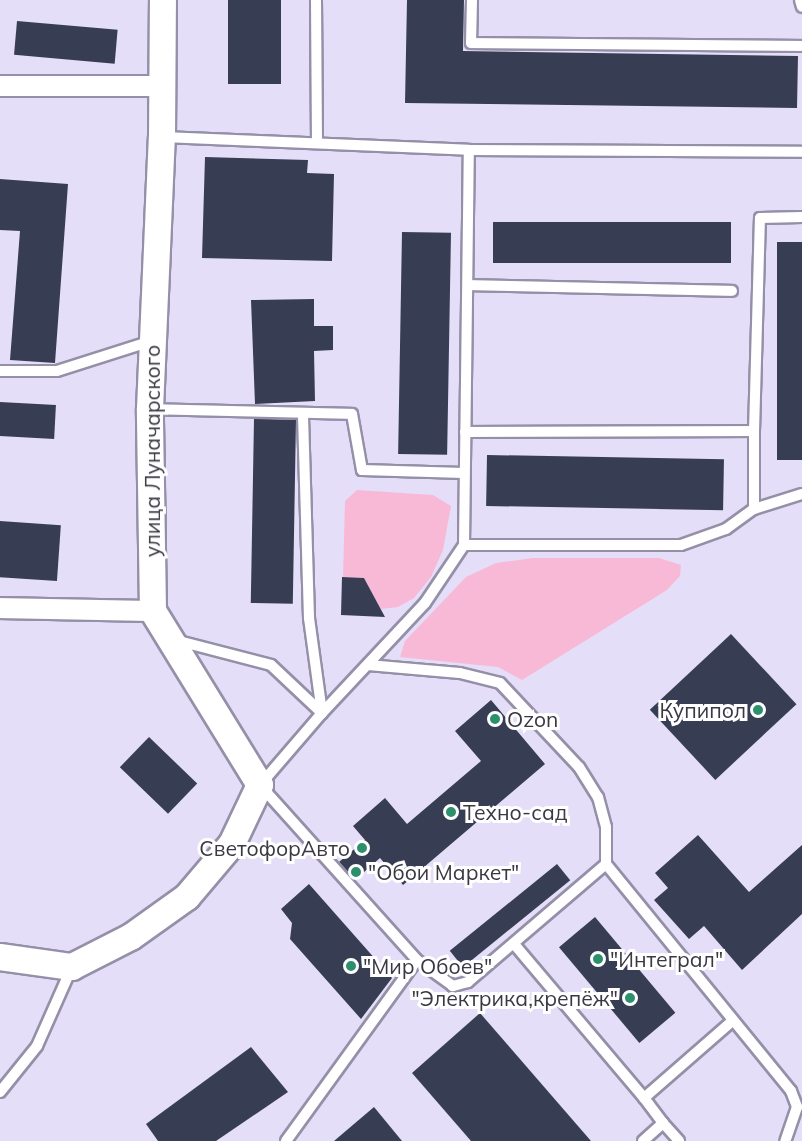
<!DOCTYPE html>
<html>
<head>
<meta charset="utf-8">
<style>
	body { margin:0 }
	#map { position:relative; width:802px; height:1141px; overflow:hidden; background:#e5def9; font-family:Mulish,sans-serif }
	div>[style] { position:absolute }
	[style*='--x'] { left:calc(var(--x)*1px); top:calc(var(--y)*1px); width:calc(var(--w)*1px); rotate:calc(var(--a)*1deg) }
	.green>* { inset:0; background:#f8b9d7 }
	.building>* { inset:0; background:#373e53; transform-origin:0 0 }
	.roads { filter:drop-shadow(2px 0 #9590a8) drop-shadow(-2px 0 #9590a8) drop-shadow(0 2px #9590a8) drop-shadow(0 -2px #9590a8) }
	.service>* { height:10px; margin:-5px; padding:0 5px; transform-origin:5px; border-radius:5px; background:#fff }
	.minor>* { height:20px; margin:-10px; padding:0 10px; transform-origin:10px; border-radius:10px; background:#fff }
	.tertiary>* { height:26px; margin:-13px; padding:0 13px; transform-origin:13px; border-radius:13px; background:#fff }
	.dots>* { width:16px; height:16px; translate:-50% -50%; box-sizing:border-box; border:3px solid #fff; border-radius:50% }
	span { translate:-50% -50%; white-space:nowrap; text-align:center; line-height:1.15; -webkit-text-stroke:6px #fff; paint-order:stroke }
	.street-label { font-size:21px; color:#3a3842 }
	.poi-label { font-size:21px; color:#3a3842 }
	.right { translate:-100% -50%; text-align:right }
	.left { translate:0 -50%; text-align:left }
</style>
</head>
<body>
<div id="map">
	<div class="green">
		<i style="clip-path:polygon(357px 490px,433px 495px,451px 506px,443px 550px,431px 577px,414px 598px,398px 607px,381px 609px,364px 578px,343px 577px,345px 501px)"></i>
		<i style="clip-path:polygon(533px 558px,659px 558px,681px 565px,680px 576px,667px 590px,522px 680px,498px 667px,400px 657px,405px 641px,466px 577px,496px 563px)"></i>
	</div>
	<div class="building">
		<i style="left:228px;top:0;width:53px;height:84px"></i>
		<i style="clip-path:polygon(407px 0,464px 0,463px 51px,798px 56px,797px 108px,405px 103px)"></i>
		<i style="left:17px;top:21px;width:101px;height:34px;rotate:5deg"></i>
		<i style="clip-path:polygon(205px 157px,308px 160px,307px 173px,334px 174px,332px 261px,202px 258px)"></i>
		<i style="clip-path:polygon(0 179px,68px 184px,55px 363px,10px 360px,20px 231px,0 230px)"></i>
		<i style="left:493px;top:222px;width:238px;height:41px"></i>
		<i style="left:402px;top:232px;width:49px;height:222px;rotate:1deg"></i>
		<i style="left:777px;top:242px;width:25px;height:218px"></i>
		<i style="clip-path:polygon(314px 299px,314px 326px,333px 326px,333px 350px,314px 351px,315px 401px,255px 404px,251px 300px)"></i>
		<i style="left:0;top:402px;width:56px;height:34px;rotate:3deg"></i>
		<i style="left:254px;top:419px;width:42px;height:184px;rotate:1deg"></i>
		<i style="left:487px;top:455px;width:237px;height:51px;rotate:1deg"></i>
		<i style="left:0;top:521px;width:61px;height:56px;rotate:4deg"></i>
		<i style="clip-path:polygon(342px 577px,364px 578px,385px 617px,341px 615px)"></i>
		<i style="left:731px;top:634px;width:96px;height:111px;rotate:47deg"></i>
		<i style="clip-path:polygon(491px 700px,545px 764px,403px 885px,380px 858px,355px 880px,339px 862px,365px 840px,353px 826px,385px 798px,407px 824px,481px 761px,455px 731px)"></i>
		<i style="left:149px;top:737px;width:67px;height:42px;rotate:44deg"></i>
		<i style="clip-path:polygon(698px 835px,749px 892px,802px 845px,802px 914px,742px 970px,704px 926px,689px 939px,654px 900px,668px 888px,655px 873px)"></i>
		<i style="left:557px;top:864px;width:21px;height:138px;rotate:51deg"></i>
		<i style="clip-path:polygon(309px 884px,392px 978px,361px 1019px,290px 939px,292px 923px,281px 909px)"></i>
		<i style="left:595px;top:917px;width:125px;height:47px;rotate:50deg"></i>
		<i style="clip-path:polygon(480px 1013px,591px 1141px,471px 1141px,412px 1073px)"></i>
		<i style="clip-path:polygon(251px 1047px,288px 1092px,216px 1141px,158px 1141px,146px 1124px)"></i>
		<i style="clip-path:polygon(374px 1107px,402px 1141px,334px 1141px)"></i>
	</div>
	<div class="roads">
		<div class="service">
			<i style="--x:316;--y:0;--w:141;--a:89.6"></i>
			<i style="--x:472;--y:0;--w:43;--a:91.3"></i>
			<i style="--x:471;--y:43;--w:331;--a:0.5"></i>
			<i style="--x:800;--y:0;--w:7;--a:74"></i>
			<i style="--x:163;--y:137;--w:306;--a:2.4"></i>
			<i style="--x:469;--y:150;--w:333;--a:0.3"></i>
			<i style="--x:470;--y:285;--w:262;--a:1.3"></i>
			<i style="--x:0;--y:371;--w:57;--a:0"></i>
			<i style="--x:57;--y:371;--w:99;--a:-17.7"></i>
			<i style="--x:150;--y:409;--w:202;--a:1.4"></i>
			<i style="--x:352;--y:414;--w:57;--a:79.9"></i>
			<i style="--x:362;--y:470;--w:102;--a:1.7"></i>
			<i style="--x:465;--y:432;--w:289;--a:-0.2"></i>
			<i style="--x:754;--y:431;--w:213;--a:-88.4"></i>
			<i style="--x:760;--y:218;--w:42;--a:-1.4"></i>
			<i style="--x:754;--y:509;--w:78;--a:-90"></i>
			<i style="--x:464;--y:545;--w:395;--a:-89.3"></i>
			<i style="--x:175;--y:640;--w:99;--a:14.6"></i>
			<i style="--x:271;--y:665;--w:70;--a:43.3"></i>
			<i style="--x:322;--y:713;--w:96;--a:-97.8"></i>
			<i style="--x:309;--y:618;--w:205;--a:-91.7"></i>
			<i style="--x:368;--y:665;--w:92;--a:5"></i>
			<i style="--x:460;--y:673;--w:41;--a:14"></i>
			<i style="--x:500;--y:683;--w:115;--a:46.8"></i>
			<i style="--x:579;--y:767;--w:36;--a:58"></i>
			<i style="--x:598;--y:797;--w:31;--a:75"></i>
			<i style="--x:606;--y:827;--w:37;--a:90"></i>
			<i style="--x:606;--y:864;--w:182;--a:139.5"></i>
			<i style="--x:468;--y:982;--w:16;--a:165"></i>
			<i style="--x:453;--y:986;--w:44;--a:-144.2"></i>
			<i style="--x:417;--y:960;--w:235;--a:-131.9"></i>
			<i style="--x:260;--y:785;--w:95;--a:-49.3"></i>
			<i style="--x:322;--y:713;--w:151;--a:-46.9"></i>
			<i style="--x:425;--y:603;--w:70;--a:-56.1"></i>
			<i style="--x:464;--y:545;--w:217;--a:0"></i>
			<i style="--x:681;--y:545;--w:48;--a:-19.6"></i>
			<i style="--x:726;--y:529;--w:34;--a:-36"></i>
			<i style="--x:754;--y:509;--w:50;--a:-17.4"></i>
			<i style="--x:606;--y:864;--w:293;--a:50.8"></i>
			<i style="--x:791;--y:1091;--w:17;--a:69"></i>
			<i style="--x:797;--y:1107;--w:36;--a:109"></i>
			<i style="--x:514;--y:944;--w:202;--a:49.8"></i>
			<i style="--x:644;--y:1098;--w:116;--a:-41.1"></i>
			<i style="--x:0;--y:1092;--w:59;--a:-51.2"></i>
			<i style="--x:37;--y:1046;--w:86;--a:-66.1"></i>
			<i style="--x:663;--y:1123;--w:24;--a:48"></i>
			<i style="--x:286;--y:1141;--w:223;--a:-54.1"></i>
			<i style="--x:643;--y:1141;--w:27;--a:-42"></i>
			<i style="--x:663;--y:1123;--w:31;--a:-127"></i>
		</div>
		<div class="minor">
			<i style="--x:0;--y:86;--w:163;--a:0"></i>
			<i style="--x:0;--y:608;--w:153;--a:1.1"></i>
		</div>
		<div class="tertiary">
			<i style="--x:0;--y:957;--w:73;--a:7.9"></i>
			<i style="--x:72;--y:967;--w:66;--a:-27"></i>
			<i style="--x:131;--y:937;--w:69;--a:-35.5"></i>
			<i style="--x:187;--y:897;--w:70;--a:-49.7"></i>
			<i style="--x:232;--y:844;--w:65;--a:-64.6"></i>
			<i style="--x:260;--y:785;--w:204;--a:-121.6"></i>
			<i style="--x:153;--y:611;--w:202;--a:-90.9"></i>
			<i style="--x:150;--y:409;--w:272;--a:-87.5"></i>
			<i style="--x:162;--y:137;--w:137;--a:-89.6"></i>
		</div>
	</div>
	<div class="dots">
		<i style="left:758px;top:710px;background:#2c906c"></i>
		<i style="left:495px;top:719px;background:#2c906c"></i>
		<i style="left:451px;top:812px;background:#2c906c"></i>
		<i style="left:362px;top:848px;background:#2c906c"></i>
		<i style="left:356px;top:872px;background:#2c906c"></i>
		<i style="left:598px;top:959px;background:#2c906c"></i>
		<i style="left:351px;top:966px;background:#2c906c"></i>
		<i style="left:630px;top:998px;background:#2c906c"></i>
	</div>
	<div class="street-label">
		<span style="left:152px;top:451px;rotate:-90deg">улица Луначарского</span>
	</div>
	<div class="poi-label">
		<span class="right" style="left:746px;top:710px">Купипол</span>
		<span class="left" style="left:507px;top:719px">Ozon</span>
		<span class="left" style="left:463px;top:812px">Техно-сад</span>
		<span class="right" style="left:350px;top:848px">СветофорАвто</span>
		<span class="left" style="left:368px;top:872px">"Обои Маркет"</span>
		<span class="left" style="left:610px;top:959px">"Интеграл"</span>
		<span class="left" style="left:363px;top:966px">"Мир Обоев"</span>
		<span class="right" style="left:618px;top:998px">"Электрика,крепёж"</span>
	</div>
</div>
</body>
</html>
